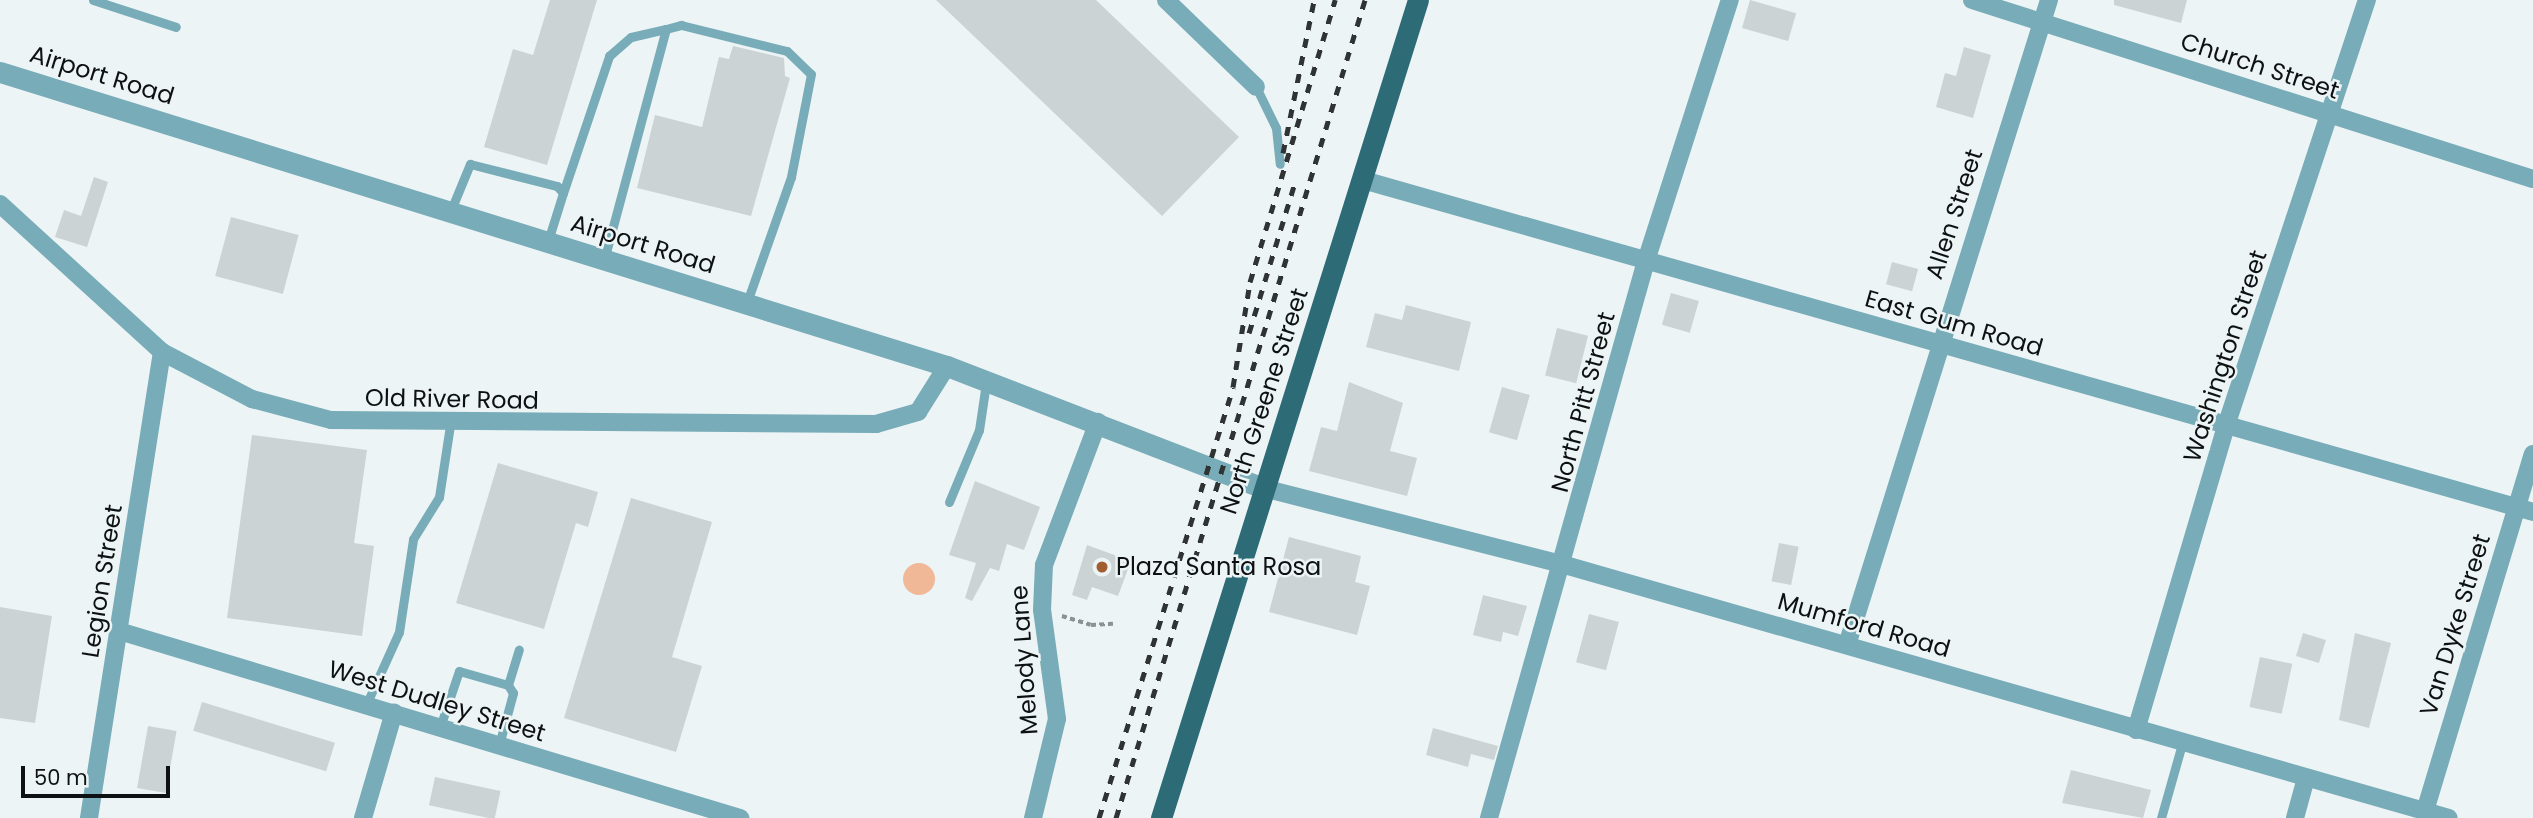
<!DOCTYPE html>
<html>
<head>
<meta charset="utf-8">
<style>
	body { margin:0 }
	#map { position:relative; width:2533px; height:818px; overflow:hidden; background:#edf4f5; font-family:Poppins,sans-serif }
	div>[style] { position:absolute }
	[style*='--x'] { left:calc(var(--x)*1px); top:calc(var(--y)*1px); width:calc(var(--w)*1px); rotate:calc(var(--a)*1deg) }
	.green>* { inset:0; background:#f1b898 }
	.round { border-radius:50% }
	.building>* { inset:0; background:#ccd3d4; transform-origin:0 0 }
	.path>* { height:3.5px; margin-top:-1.75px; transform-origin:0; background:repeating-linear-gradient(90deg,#8c9191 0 5px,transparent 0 8.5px) }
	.service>* { height:9px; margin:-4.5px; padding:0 4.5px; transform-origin:4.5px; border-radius:4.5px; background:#78acb8 }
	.minor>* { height:18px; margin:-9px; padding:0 9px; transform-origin:9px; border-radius:9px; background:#78acb8 }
	.tertiary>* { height:21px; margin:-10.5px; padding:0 10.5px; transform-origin:10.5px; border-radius:10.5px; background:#78acb8 }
	.primary>* { height:21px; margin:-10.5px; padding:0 10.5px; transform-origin:10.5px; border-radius:10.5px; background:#2d6b77 }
	.rail>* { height:5px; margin-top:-2.5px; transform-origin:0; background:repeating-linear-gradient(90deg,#2f3333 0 9px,transparent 0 18px) }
	.dots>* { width:19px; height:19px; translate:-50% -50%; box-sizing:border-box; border:4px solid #edf4f5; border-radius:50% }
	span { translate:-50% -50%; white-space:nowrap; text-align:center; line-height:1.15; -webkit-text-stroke:5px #edf4f5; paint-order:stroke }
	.street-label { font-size:24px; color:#0e1111 }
	.poi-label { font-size:24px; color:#0e1111 }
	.left { translate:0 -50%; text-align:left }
	.scale { position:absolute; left:21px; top:766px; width:149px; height:32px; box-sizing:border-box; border:4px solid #0e1111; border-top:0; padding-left:9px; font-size:21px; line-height:24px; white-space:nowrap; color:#0e1111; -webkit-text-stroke:5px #edf4f5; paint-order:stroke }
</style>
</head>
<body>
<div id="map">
	<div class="green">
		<i class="round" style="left:903px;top:563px;width:32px;height:32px"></i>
	</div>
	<div class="building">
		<i style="clip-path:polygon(550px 0,597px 0,547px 165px,484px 147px,513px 49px,533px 55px)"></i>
		<i style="clip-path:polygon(936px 0,1096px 0,1239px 137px,1162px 216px)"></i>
		<i style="left:1750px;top:0;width:48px;height:29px;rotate:16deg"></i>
		<i style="clip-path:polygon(2114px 0,2187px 0,2181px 23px,2114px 5px)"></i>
		<i style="clip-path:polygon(733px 46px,784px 58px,785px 76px,790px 78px,751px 216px,637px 188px,655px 115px,702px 127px,719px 57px,729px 59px)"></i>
		<i style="clip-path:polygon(1964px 47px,1991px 55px,1973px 118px,1936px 107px,1945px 73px,1956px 76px)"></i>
		<i style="clip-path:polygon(94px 177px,108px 182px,87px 247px,55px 237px,64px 210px,81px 216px)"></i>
		<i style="left:231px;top:217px;width:70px;height:61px;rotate:15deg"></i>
		<i style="left:1892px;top:262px;width:27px;height:23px;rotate:15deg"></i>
		<i style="left:1671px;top:293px;width:29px;height:33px;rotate:16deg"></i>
		<i style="clip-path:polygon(1406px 305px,1471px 322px,1459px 371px,1366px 347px,1375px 313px,1402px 320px)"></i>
		<i style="left:1557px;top:328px;width:32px;height:49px;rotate:14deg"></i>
		<i style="clip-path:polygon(1349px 382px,1403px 403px,1390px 451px,1417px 458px,1407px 496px,1309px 471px,1321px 427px,1337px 431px)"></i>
		<i style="left:1502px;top:387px;width:29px;height:47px;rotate:16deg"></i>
		<i style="clip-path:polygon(252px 435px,367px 450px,354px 543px,374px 546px,362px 636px,227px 618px)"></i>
		<i style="clip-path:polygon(498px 463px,598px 492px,588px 527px,576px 523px,544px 629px,456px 603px)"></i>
		<i style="clip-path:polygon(975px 481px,1040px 507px,1024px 550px,1007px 544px,999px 571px,990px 568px,972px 601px,965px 598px,976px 563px,949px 555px)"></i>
		<i style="clip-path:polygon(631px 498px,712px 522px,672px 657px,702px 666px,676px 752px,564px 718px)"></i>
		<i style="clip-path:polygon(1289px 537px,1361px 556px,1355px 582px,1370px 586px,1357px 635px,1269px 612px)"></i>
		<i style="left:1779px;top:543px;width:20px;height:39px;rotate:11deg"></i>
		<i style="clip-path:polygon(1087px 545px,1131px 561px,1118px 596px,1092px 587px,1087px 600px,1072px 595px)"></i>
		<i style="clip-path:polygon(1483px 595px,1527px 606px,1518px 636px,1503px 632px,1501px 642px,1473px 635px)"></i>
		<i style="clip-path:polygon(0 607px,52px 616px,35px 723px,0 718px)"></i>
		<i style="left:1589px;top:614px;width:31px;height:50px;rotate:15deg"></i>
		<i style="left:2303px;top:633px;width:24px;height:24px;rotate:17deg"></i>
		<i style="clip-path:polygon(2355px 633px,2391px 643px,2369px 728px,2339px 720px)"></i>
		<i style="left:2260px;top:657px;width:33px;height:51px;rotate:12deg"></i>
		<i style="left:202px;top:702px;width:139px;height:30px;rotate:17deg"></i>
		<i style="left:148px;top:726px;width:29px;height:63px;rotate:10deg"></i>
		<i style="clip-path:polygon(1433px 728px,1498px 746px,1494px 760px,1471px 754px,1468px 767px,1426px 755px)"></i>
		<i style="clip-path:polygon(2071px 770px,2151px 790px,2143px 818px,2062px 803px)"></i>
		<i style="left:435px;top:777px;width:67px;height:29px;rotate:12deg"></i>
	</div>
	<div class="path">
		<i style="--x:1062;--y:616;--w:30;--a:17"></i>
		<i style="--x:1091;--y:625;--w:22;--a:-3"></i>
	</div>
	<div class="service">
		<i style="--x:93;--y:0;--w:87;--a:18"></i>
		<i style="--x:1256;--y:87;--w:46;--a:64"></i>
		<i style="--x:1276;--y:128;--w:36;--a:84"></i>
		<i style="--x:563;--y:193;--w:145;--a:-71.4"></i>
		<i style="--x:609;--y:56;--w:29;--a:-41"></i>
		<i style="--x:631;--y:37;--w:36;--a:-13"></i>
		<i style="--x:451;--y:210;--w:50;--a:-67.6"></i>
		<i style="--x:470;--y:164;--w:90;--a:14.2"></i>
		<i style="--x:557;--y:186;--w:9;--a:49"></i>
		<i style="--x:563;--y:193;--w:50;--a:107.4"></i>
		<i style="--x:604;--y:260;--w:239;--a:-75"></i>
		<i style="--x:666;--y:29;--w:16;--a:-15"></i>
		<i style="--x:681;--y:25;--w:109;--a:13.8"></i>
		<i style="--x:787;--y:51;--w:33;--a:44"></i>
		<i style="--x:811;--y:74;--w:105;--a:101"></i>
		<i style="--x:791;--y:177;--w:133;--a:109.4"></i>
		<i style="--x:949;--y:502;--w:78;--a:-67.4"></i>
		<i style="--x:979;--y:430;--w:48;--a:-81.5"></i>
		<i style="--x:366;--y:705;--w:80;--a:-65.7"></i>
		<i style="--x:399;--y:632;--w:94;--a:-81.4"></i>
		<i style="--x:413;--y:539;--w:49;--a:-58.2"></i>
		<i style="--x:439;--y:497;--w:73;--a:-81.3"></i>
		<i style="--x:440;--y:727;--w:59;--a:-71.3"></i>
		<i style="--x:459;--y:671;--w:51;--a:15.9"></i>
		<i style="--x:508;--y:685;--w:37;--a:-73"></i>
		<i style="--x:499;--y:745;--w:54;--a:-74.9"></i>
		<i style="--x:513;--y:693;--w:9;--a:-122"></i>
		<i style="--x:2161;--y:818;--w:77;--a:-74.2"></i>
	</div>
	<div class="minor">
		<i style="--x:1166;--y:0;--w:125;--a:44"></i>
		<i style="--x:1972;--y:0;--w:589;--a:17.7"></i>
		<i style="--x:1363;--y:180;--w:1216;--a:15.84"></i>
		<i style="--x:0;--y:204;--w:219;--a:42.4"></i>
		<i style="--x:162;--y:352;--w:102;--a:27.6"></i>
		<i style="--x:252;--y:399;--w:82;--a:14.9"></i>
		<i style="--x:331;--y:420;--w:545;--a:0.42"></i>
		<i style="--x:876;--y:424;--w:44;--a:-15.9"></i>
		<i style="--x:918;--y:412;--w:54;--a:-57.8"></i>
		<i style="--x:1263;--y:488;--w:312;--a:14.3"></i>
		<i style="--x:1565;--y:565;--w:919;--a:15.97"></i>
		<i style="--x:119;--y:631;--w:649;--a:16.76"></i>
		<i style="--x:1847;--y:645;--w:676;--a:-72.61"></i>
		<i style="--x:2136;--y:730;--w:317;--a:-73.5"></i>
		<i style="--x:2226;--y:426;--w:449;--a:-71.7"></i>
		<i style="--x:2425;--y:811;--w:373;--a:-73.2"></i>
		<i style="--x:89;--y:818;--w:472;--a:-81.1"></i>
		<i style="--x:363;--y:818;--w:110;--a:-73.7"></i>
		<i style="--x:1033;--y:818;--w:102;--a:-76.4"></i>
		<i style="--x:1057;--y:719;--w:110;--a:-97.8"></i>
		<i style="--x:1042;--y:610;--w:45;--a:-87.5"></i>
		<i style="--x:1044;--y:565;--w:153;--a:-69.3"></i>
		<i style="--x:1489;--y:818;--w:579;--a:-74.26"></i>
		<i style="--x:1646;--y:261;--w:274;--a:-72.2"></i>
		<i style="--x:2295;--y:818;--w:41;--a:-74.6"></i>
	</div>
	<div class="tertiary">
		<i style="--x:0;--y:72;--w:992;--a:17.25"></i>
		<i style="--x:947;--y:366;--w:339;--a:21.1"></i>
	</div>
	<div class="primary">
		<i style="--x:1161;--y:818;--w:857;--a:-72.56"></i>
	</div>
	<div class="rail">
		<i style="--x:1283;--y:153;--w:156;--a:-78.5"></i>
		<i style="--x:1249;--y:333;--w:154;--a:-73"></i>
		<i style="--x:1099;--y:818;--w:451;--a:-72.7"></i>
		<i style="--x:1233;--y:387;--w:106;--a:-80.8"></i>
		<i style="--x:1250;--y:282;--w:295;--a:-73.2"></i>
		<i style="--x:1116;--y:818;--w:855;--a:-73.07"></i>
	</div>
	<div class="dots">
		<i style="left:1102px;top:567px;background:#a15c30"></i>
	</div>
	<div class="street-label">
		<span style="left:2260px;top:66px;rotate:18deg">Church Street</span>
		<span style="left:102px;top:75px;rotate:17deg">Airport Road</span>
		<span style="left:1954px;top:214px;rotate:-72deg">Allen Street</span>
		<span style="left:643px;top:244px;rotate:17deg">Airport Road</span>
		<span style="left:1954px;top:323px;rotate:16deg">East Gum Road</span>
		<span style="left:2225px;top:356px;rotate:-72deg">Washington Street</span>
		<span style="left:452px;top:399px;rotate:1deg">Old River Road</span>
		<span style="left:1264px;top:401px;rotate:-72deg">North Greene Street</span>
		<span style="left:1583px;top:402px;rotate:-75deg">North Pitt Street</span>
		<span style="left:102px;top:581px;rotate:-81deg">Legion Street</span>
		<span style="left:1864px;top:625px;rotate:16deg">Mumford Road</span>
		<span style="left:2455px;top:625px;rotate:-73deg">Van Dyke Street</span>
		<span style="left:1024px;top:660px;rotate:-94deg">Melody Lane</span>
		<span style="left:437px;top:701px;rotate:17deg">West Dudley Street</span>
	</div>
	<div class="poi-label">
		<span class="left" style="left:1116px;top:567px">Plaza Santa Rosa</span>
	</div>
	<div class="scale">50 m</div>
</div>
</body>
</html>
